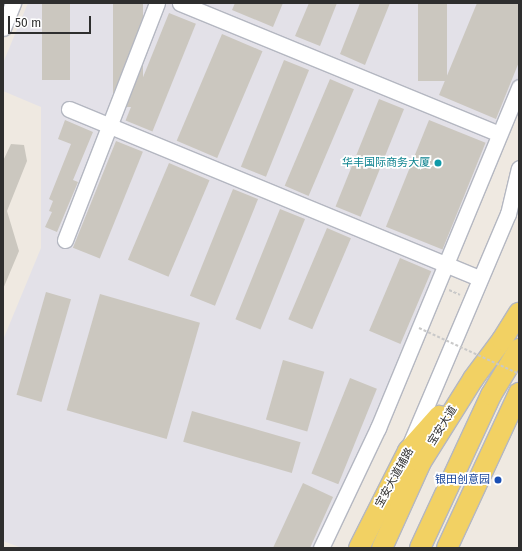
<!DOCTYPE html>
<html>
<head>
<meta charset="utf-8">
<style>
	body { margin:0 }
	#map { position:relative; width:522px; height:551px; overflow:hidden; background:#efe9e1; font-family:"Fira Sans","Noto Sans SC",sans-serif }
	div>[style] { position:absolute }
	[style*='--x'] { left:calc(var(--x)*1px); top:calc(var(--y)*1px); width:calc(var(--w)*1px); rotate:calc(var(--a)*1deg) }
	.industrial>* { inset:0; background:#e3e1e8 }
	.building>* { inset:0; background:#cbc7bf; transform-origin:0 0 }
	.path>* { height:2px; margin-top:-1px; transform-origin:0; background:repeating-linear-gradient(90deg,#c9c9c9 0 3px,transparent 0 5px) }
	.roads { filter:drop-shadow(1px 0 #b4b7c1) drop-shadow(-1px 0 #b4b7c1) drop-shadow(0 1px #b4b7c1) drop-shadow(0 -1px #b4b7c1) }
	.minor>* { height:15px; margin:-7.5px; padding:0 7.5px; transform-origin:7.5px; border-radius:7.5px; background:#fff }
	.major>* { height:20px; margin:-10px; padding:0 10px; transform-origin:10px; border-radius:10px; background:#f2d163 }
	.path-bridge>* { height:2px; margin-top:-1px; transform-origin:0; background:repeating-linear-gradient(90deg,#c9c9c9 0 3px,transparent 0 5px) }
	.dots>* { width:11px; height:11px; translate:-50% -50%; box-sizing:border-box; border:2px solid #fff; border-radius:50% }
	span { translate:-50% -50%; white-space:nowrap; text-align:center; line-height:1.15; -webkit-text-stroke:3.5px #fff; paint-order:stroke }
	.culture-label { font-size:11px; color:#0d838f }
	.right { translate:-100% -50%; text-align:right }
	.street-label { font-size:11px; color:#2e2e2e }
	.transit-label { font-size:11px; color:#164399 }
	.frame { position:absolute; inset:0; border:4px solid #2e2e2e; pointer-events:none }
	.scale { position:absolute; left:8px; top:16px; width:83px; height:18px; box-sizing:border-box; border:2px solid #2e2e2e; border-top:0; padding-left:5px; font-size:12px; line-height:14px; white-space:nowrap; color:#2e2e2e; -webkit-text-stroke:3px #fff; paint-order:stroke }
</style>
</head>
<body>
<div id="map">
	<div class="industrial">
		<i style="clip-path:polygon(28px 3px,519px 3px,519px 109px,329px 548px,22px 548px,3px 541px,3px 340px,41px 248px,41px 107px,3px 91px,3px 63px)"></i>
	</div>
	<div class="building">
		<i style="left:42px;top:3px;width:28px;height:77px"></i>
		<i style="left:113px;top:3px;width:30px;height:104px"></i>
		<i style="clip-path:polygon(235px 3px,283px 3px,273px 27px,232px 10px)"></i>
		<i style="clip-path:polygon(309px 3px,337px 3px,320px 46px,295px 36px)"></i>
		<i style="clip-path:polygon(360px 3px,390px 3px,365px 65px,340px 54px)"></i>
		<i style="left:418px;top:3px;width:29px;height:78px"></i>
		<i style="clip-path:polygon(477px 3px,519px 3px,519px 62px,496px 119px,439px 95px)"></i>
		<i style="left:169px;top:13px;width:29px;height:116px;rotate:22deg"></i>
		<i style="left:222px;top:34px;width:44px;height:116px;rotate:23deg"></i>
		<i style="left:284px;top:60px;width:27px;height:115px;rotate:22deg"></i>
		<i style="left:330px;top:79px;width:26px;height:116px;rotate:23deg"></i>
		<i style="left:379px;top:99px;width:27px;height:116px;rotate:22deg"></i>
		<i style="clip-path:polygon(65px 120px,93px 132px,73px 180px,78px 182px,57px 232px,45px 227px,52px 212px,49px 211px,53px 201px,49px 199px,71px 144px,58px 139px)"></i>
		<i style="left:429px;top:120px;width:61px;height:115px;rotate:22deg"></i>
		<i style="left:116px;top:141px;width:29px;height:115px;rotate:22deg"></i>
		<i style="clip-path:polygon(11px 144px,24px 145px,27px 161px,7px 211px,19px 251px,3px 289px,3px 161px)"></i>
		<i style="left:169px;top:163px;width:44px;height:105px;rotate:23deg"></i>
		<i style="left:233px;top:189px;width:27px;height:115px;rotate:22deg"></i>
		<i style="left:280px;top:209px;width:27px;height:119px;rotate:22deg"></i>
		<i style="left:327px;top:228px;width:26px;height:99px;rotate:23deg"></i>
		<i style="left:400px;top:258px;width:34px;height:79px;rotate:23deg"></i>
		<i style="left:46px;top:292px;width:26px;height:107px;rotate:16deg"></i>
		<i style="left:100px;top:294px;width:104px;height:121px;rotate:16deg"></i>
		<i style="left:283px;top:360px;width:43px;height:62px;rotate:16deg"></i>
		<i style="left:350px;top:378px;width:29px;height:103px;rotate:22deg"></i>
		<i style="left:192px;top:411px;width:113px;height:32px;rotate:16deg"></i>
		<i style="clip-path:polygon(303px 483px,333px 497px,310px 548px,273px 548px)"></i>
	</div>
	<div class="path">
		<i style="--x:449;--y:290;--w:12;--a:24"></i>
	</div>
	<div class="roads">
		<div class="minor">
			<i style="--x:180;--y:3;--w:345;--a:22.3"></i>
			<i style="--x:3;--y:28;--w:27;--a:-68"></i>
			<i style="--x:69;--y:109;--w:444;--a:22.4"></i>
			<i style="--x:65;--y:240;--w:254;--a:-68.8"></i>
			<i style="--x:411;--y:442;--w:248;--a:-67"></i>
			<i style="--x:508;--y:214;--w:47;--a:-76.6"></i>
			<i style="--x:321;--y:548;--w:133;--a:-64.6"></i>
			<i style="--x:378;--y:428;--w:369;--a:-67.5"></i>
		</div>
		<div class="major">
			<i style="--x:359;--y:548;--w:109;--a:-63.2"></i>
			<i style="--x:408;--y:451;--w:47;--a:-48.5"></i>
			<i style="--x:382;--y:548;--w:94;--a:-65.6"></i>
			<i style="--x:421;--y:462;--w:98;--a:-57.9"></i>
			<i style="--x:473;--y:379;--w:49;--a:-53.4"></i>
			<i style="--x:502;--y:340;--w:32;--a:-58"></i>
			<i style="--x:420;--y:548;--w:169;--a:-65.1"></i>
			<i style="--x:491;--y:395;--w:54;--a:-58.7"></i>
			<i style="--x:447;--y:548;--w:171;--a:-65.1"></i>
		</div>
	</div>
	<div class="path-bridge">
		<i style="--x:419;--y:328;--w:110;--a:24.7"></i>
	</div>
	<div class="dots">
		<i style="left:438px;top:163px;background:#0f9aa8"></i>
		<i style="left:498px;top:480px;background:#1a4fb4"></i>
	</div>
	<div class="culture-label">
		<span class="right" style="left:430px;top:163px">华丰国际商务大厦</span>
	</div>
	<div class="street-label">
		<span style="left:443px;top:426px;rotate:-58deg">宝安大道</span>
		<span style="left:395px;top:478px;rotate:-61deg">宝安大道辅路</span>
	</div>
	<div class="transit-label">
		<span class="right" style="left:490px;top:480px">银田创意园</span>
	</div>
	<div class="frame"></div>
	<div class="scale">50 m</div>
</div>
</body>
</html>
